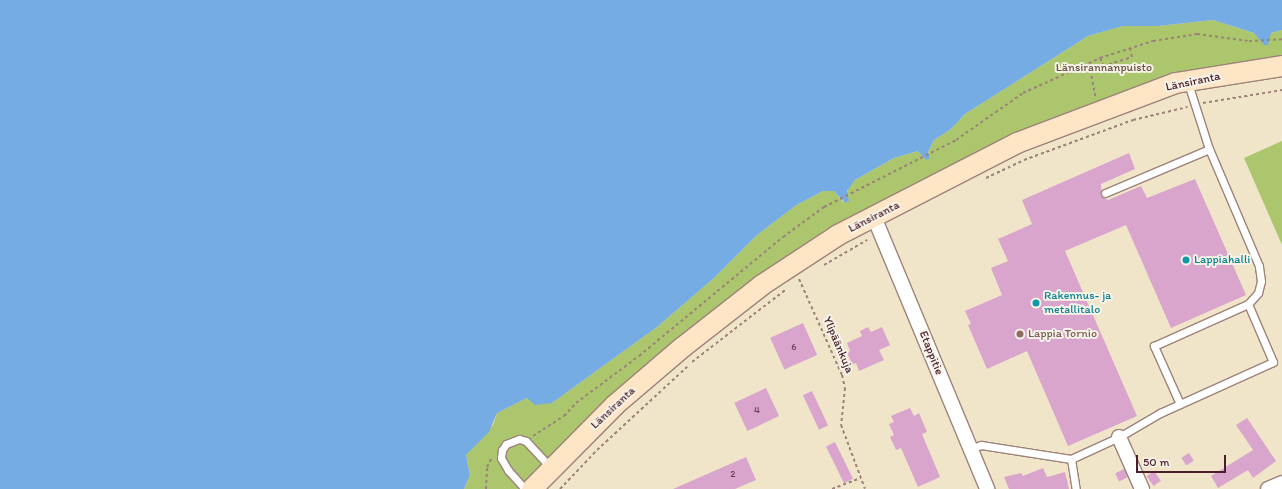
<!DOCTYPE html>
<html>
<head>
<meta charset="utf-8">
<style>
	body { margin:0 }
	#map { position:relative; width:1282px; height:489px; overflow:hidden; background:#f0e5c9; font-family:Itim,sans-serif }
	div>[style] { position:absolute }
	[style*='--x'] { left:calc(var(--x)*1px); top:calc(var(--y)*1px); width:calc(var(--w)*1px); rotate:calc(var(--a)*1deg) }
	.green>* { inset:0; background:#acc66d }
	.water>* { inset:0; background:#75ace4 }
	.building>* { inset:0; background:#d9a5cd; transform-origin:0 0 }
	.path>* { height:2px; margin-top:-1px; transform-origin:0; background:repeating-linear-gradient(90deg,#9d827a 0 3px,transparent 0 6px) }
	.roads { filter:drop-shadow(1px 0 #9d827a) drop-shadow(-1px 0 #9d827a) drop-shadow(0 1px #9d827a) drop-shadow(0 -1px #9d827a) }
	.lane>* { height:7px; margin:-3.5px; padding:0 3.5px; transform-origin:3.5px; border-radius:3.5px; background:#fff }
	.street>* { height:14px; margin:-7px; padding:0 7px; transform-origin:7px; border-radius:7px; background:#fff }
	.secondary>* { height:20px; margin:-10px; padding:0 10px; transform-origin:10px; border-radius:10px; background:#fde5c5 }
	.dots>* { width:11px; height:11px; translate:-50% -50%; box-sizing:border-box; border:2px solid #f7f3e8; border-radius:50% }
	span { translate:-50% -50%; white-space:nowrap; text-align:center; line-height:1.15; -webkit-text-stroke:4px #f7f3e8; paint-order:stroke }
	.number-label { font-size:10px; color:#6e4054 }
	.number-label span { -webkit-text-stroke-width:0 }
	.park-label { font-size:12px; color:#67513f }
	.street-label { font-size:12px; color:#4a1f2b }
	.culture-label { font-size:12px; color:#0d838f }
	.left { translate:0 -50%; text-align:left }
	.education-label { font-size:12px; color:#785e54 }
	.scale { position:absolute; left:1136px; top:455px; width:90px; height:18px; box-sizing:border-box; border:2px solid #4a1f2b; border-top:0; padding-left:5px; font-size:12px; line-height:14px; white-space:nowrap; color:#4a1f2b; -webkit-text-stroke:3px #f7f3e8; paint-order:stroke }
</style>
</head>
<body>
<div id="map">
	<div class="green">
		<i style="clip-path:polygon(1213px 20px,1254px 33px,1264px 44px,1271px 33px,1282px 30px,1282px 63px,1176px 80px,836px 232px,527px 489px,464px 489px,470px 475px,466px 455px,493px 425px,497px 413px,527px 398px,552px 403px,657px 327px,714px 278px,757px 235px,795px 206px,823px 191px,834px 191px,844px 203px,849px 186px,855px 180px,894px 158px,918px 151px,930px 158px,928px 152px,934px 140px,951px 129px,965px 114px,1088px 36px,1123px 26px,1158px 26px)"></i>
		<i style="clip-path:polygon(1282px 141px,1282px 245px,1244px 158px)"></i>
	</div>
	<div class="water">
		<i style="clip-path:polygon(0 0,1282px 0,1282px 30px,1271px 33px,1268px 45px,1264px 45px,1254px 33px,1213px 20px,1158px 26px,1123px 26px,1088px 36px,965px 114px,951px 129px,934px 140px,928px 152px,930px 158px,926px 160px,918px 151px,894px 158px,855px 180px,847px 191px,849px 201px,845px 203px,834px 191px,823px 191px,795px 206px,757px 235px,714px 278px,657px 327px,552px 403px,535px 405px,527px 398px,497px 413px,489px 432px,466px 455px,470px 475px,464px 489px,0 489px)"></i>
	</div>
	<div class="building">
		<i style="clip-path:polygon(1129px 153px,1135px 169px,1101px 184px,1102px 197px,1108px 200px,1141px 186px,1147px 198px,1195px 179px,1246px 295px,1171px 328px,1126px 225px,1065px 251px,1137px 416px,1068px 446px,1027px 351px,987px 369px,968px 325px,971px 324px,965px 311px,1002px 295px,991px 268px,1008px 261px,998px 239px,1032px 224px,1022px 200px)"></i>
		<i style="left:803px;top:323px;width:35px;height:36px;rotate:66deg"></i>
		<i style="clip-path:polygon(868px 327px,871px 332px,882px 327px,890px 345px,879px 350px,884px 360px,859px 371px,856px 363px,852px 365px,847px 352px,850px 351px,847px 343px,862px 336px,860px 331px)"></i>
		<i style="left:766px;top:388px;width:31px;height:35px;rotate:65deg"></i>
		<i style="left:812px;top:391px;width:38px;height:10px;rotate:65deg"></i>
		<i style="clip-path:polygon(910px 408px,914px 416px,919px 413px,927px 432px,922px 434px,940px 477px,918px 487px,901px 448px,896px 450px,890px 437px,894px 435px,889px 424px,894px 422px,891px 416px)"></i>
		<i style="clip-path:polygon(1247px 418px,1276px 461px,1253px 478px,1248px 470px,1218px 488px,1211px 476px,1253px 450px,1236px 425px)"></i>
		<i style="left:835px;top:442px;width:41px;height:10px;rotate:64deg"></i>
		<i style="left:1189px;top:453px;width:9px;height:9px;rotate:58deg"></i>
		<i style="clip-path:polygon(746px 457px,756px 480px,735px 489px,673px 489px)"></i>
		<i style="clip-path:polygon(1043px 468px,1047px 477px,1065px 472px,1069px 489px,1009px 489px,1004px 477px,1021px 473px,1023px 476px)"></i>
		<i style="left:1124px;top:469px;width:9px;height:10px;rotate:63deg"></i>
		<i style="left:1154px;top:471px;width:12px;height:9px;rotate:55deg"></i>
	</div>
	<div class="path">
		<i style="--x:1100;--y:58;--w:9;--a:69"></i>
		<i style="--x:1103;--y:66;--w:30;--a:-17"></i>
		<i style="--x:1132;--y:57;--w:8;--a:-104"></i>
		<i style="--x:1089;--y:64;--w:33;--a:79"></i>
		<i style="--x:1203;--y:103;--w:80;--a:-9.3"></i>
		<i style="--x:986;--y:178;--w:42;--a:-25.3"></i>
		<i style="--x:1024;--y:160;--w:116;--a:-20.2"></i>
		<i style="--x:1133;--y:120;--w:56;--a:-13.5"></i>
		<i style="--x:824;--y:265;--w:50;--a:-30.2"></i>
		<i style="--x:799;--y:279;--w:105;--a:65.9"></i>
		<i style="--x:842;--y:375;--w:13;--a:77"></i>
		<i style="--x:845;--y:388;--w:37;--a:96"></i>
		<i style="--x:841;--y:425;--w:68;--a:69.4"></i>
		<i style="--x:692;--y:362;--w:118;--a:-37.7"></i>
		<i style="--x:533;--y:436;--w:37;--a:-33"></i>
		<i style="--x:564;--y:416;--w:18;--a:-47"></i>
		<i style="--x:576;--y:403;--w:79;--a:-36.7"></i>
		<i style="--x:639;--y:356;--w:187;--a:-39.6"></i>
		<i style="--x:783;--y:237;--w:51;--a:-36.2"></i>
		<i style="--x:824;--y:207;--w:148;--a:-26.9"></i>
		<i style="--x:956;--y:140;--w:82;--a:-35"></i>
		<i style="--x:1023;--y:93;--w:85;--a:-24.4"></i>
		<i style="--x:1100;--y:58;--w:56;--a:-17.8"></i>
		<i style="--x:1153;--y:41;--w:45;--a:-9"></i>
		<i style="--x:1197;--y:34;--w:52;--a:7.7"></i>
		<i style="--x:1249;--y:41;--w:33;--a:-3"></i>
		<i style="--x:486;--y:489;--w:22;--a:-87"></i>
		<i style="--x:487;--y:467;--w:11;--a:-63"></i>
		<i style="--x:560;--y:489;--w:54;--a:-46.5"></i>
		<i style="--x:597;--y:450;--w:125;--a:-42.7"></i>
		<i style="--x:832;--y:489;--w:30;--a:-21"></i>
	</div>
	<div class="roads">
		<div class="lane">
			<i style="--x:1105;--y:193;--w:113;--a:-22.9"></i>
			<i style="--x:1180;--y:404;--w:64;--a:-114.1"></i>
			<i style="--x:1154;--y:346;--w:103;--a:-24.1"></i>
			<i style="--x:1248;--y:304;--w:15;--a:-48"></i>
			<i style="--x:1258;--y:293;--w:12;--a:-76"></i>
			<i style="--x:1261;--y:281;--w:15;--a:-98"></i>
			<i style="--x:1259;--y:266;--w:127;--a:-113.1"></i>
			<i style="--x:1209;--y:149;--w:69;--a:-107.7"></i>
			<i style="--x:970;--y:449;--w:12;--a:-20"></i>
			<i style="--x:981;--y:445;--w:91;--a:8.8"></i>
			<i style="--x:1071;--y:459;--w:53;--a:-24.6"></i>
			<i style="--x:1119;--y:437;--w:48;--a:-30.3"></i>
			<i style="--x:1160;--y:413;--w:124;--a:-24.3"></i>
			<i style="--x:1273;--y:362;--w:63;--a:-113.3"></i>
			<i style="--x:1071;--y:459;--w:30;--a:81"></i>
			<i style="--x:525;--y:489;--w:25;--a:-132"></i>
			<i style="--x:508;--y:470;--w:14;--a:-120"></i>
			<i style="--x:501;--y:458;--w:8;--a:-83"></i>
			<i style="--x:502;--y:450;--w:7;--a:-56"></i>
			<i style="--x:506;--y:444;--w:14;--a:-21"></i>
			<i style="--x:519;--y:439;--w:7;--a:16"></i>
			<i style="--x:526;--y:441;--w:38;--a:47"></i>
		</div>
		<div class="street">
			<i style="--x:874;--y:217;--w:295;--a:67.4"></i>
			<i style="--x:1119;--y:437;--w:57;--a:66.1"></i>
			<i style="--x:1268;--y:489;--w:15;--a:-23"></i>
		</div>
		<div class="secondary">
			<i style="--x:532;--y:489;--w:118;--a:-45.3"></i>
			<i style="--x:615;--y:405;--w:89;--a:-40.5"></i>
			<i style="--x:683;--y:347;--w:100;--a:-38.1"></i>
			<i style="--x:762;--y:285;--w:91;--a:-33.3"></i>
			<i style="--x:838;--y:235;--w:201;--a:-27.2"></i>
			<i style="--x:1017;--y:143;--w:170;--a:-20.7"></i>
			<i style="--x:1176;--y:83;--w:107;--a:-9.1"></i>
		</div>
	</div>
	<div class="dots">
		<i style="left:1186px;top:260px;background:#0f9aa8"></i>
		<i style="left:1036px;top:303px;background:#0f9aa8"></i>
		<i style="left:1020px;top:334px;background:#8d6e63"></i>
	</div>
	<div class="number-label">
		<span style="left:794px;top:347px">6</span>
		<span style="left:757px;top:410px">4</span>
		<span style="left:733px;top:474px">2</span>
	</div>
	<div class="park-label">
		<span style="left:1104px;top:68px">Länsirannanpuisto</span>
	</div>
	<div class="street-label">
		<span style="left:1193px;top:82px;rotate:-12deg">Länsiranta</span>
		<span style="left:874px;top:217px;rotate:-27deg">Länsiranta</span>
		<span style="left:838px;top:345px;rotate:67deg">Ylipäänkuja</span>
		<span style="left:931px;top:353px;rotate:68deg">Etappitie</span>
		<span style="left:613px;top:408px;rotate:-43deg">Länsiranta</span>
	</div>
	<div class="culture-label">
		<span class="left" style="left:1194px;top:260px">Lappiahalli</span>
		<span class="left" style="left:1044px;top:303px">Rakennus- ja<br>metallitalo</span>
	</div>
	<div class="education-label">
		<span class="left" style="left:1028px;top:334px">Lappia Tornio</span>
	</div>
	<div class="scale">50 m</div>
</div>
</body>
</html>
